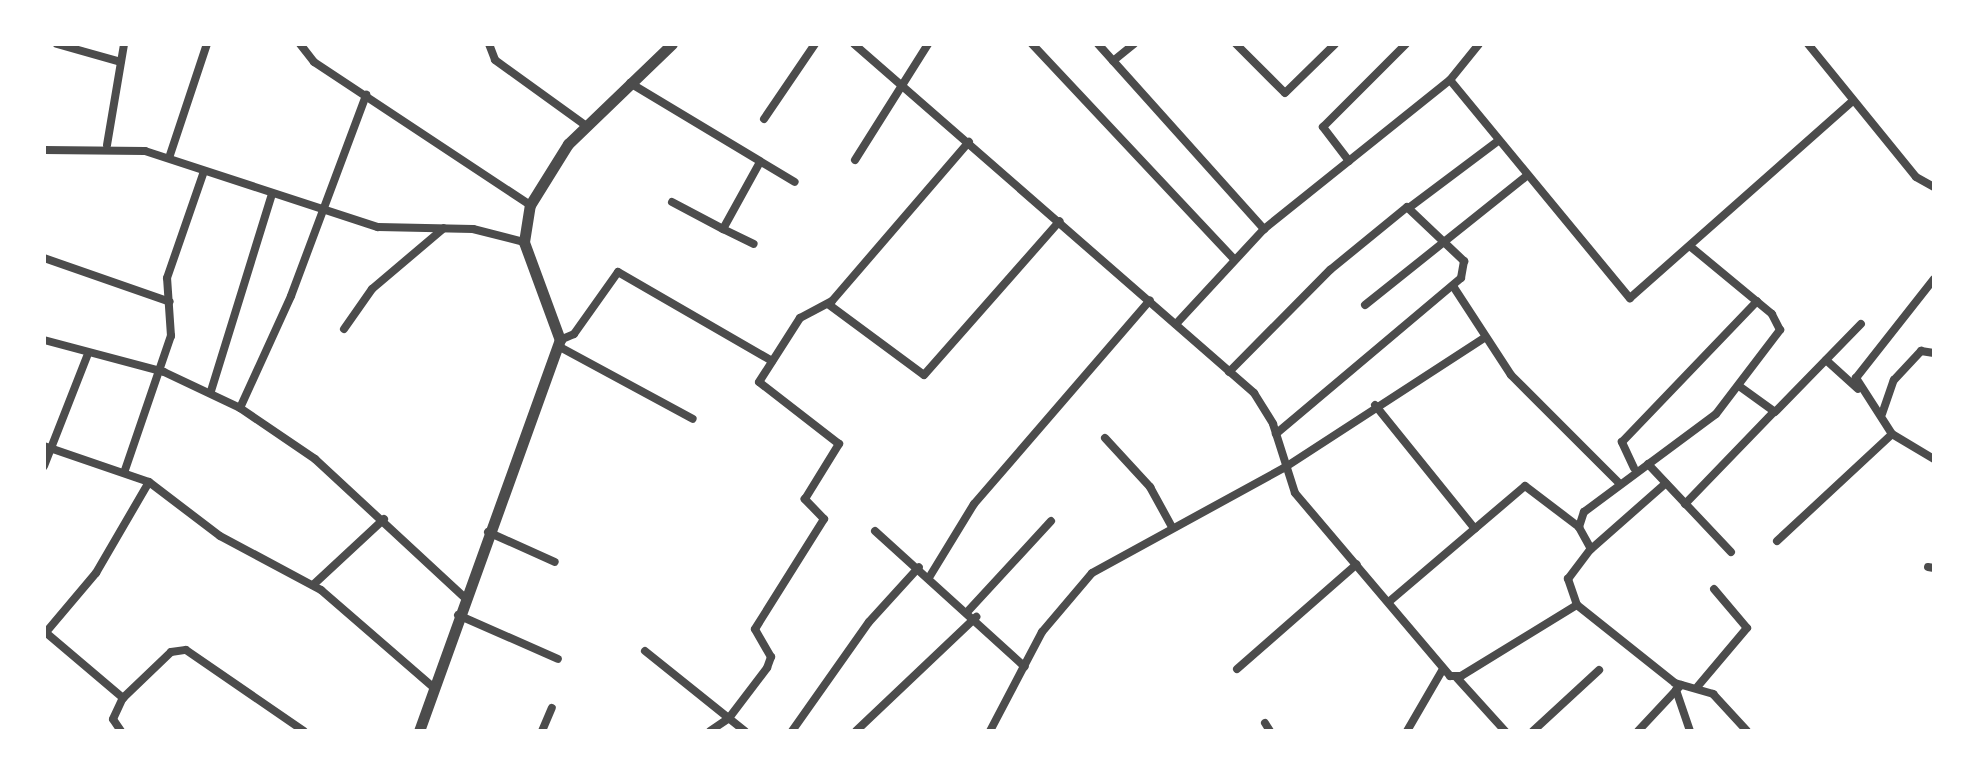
<!DOCTYPE html>
<html>
<head>
<meta charset="utf-8">
<style>
	body { margin:0 }
	#map { position:relative; width:1978px; height:775px; overflow:hidden; background:#fff; font-family:Merriweather,serif }
	div>[style] { position:absolute }
	[style*='--x'] { left:calc(var(--x)*1px); top:calc(var(--y)*1px); width:calc(var(--w)*1px); rotate:calc(var(--a)*1deg) }
	.minor>* { height:8px; margin:-4px; padding:0 4px; transform-origin:4px; border-radius:4px; background:#4c4c4c }
	.tertiary>* { height:11px; margin:-5.5px; padding:0 5.5px; transform-origin:5.5px; border-radius:5.5px; background:#4c4c4c }
	span { translate:-50% -50%; white-space:nowrap; text-align:center; line-height:1.15; -webkit-text-stroke:8px #fff; paint-order:stroke }
	.frame { position:absolute; inset:0; border:46px solid #fff; pointer-events:none }
</style>
</head>
<body>
<div id="map">
	<div class="minor">
		<i style="--x:57;--y:44;--w:66;--a:15.7"></i>
		<i style="--x:300;--y:44;--w:23;--a:52"></i>
		<i style="--x:314;--y:62;--w:259;--a:33.5"></i>
		<i style="--x:489;--y:44;--w:17;--a:69"></i>
		<i style="--x:495;--y:60;--w:111;--a:35.8"></i>
		<i style="--x:854;--y:44;--w:531;--a:41.1"></i>
		<i style="--x:1254;--y:393;--w:36;--a:58"></i>
		<i style="--x:1273;--y:424;--w:72;--a:72.3"></i>
		<i style="--x:1295;--y:493;--w:240;--a:49.7"></i>
		<i style="--x:1450;--y:676;--w:11;--a:0"></i>
		<i style="--x:1461;--y:676;--w:136;--a:-31.5"></i>
		<i style="--x:1577;--y:605;--w:125;--a:38.5"></i>
		<i style="--x:1675;--y:683;--w:40;--a:16"></i>
		<i style="--x:1713;--y:694;--w:50;--a:47.4"></i>
		<i style="--x:1032;--y:44;--w:295;--a:46.8"></i>
		<i style="--x:1098;--y:44;--w:249;--a:48.1"></i>
		<i style="--x:1236;--y:44;--w:69;--a:45"></i>
		<i style="--x:1285;--y:93;--w:70;--a:-44.4"></i>
		<i style="--x:1808;--y:44;--w:171;--a:50.9"></i>
		<i style="--x:1916;--y:177;--w:21;--a:29"></i>
		<i style="--x:1113;--y:61;--w:27;--a:-39"></i>
		<i style="--x:1450;--y:80;--w:283;--a:50.5"></i>
		<i style="--x:1630;--y:298;--w:298;--a:-41.5"></i>
		<i style="--x:630;--y:83;--w:192;--a:31"></i>
		<i style="--x:764;--y:119;--w:91;--a:-55.8"></i>
		<i style="--x:107;--y:145;--w:102;--a:-80.4"></i>
		<i style="--x:44;--y:150;--w:101;--a:0.6"></i>
		<i style="--x:145;--y:151;--w:245;--a:18.1"></i>
		<i style="--x:378;--y:227;--w:95;--a:1.2"></i>
		<i style="--x:473;--y:229;--w:53;--a:14.3"></i>
		<i style="--x:169;--y:158;--w:120;--a:-71.6"></i>
		<i style="--x:855;--y:160;--w:137;--a:-57.8"></i>
		<i style="--x:1349;--y:161;--w:43;--a:-127.4"></i>
		<i style="--x:1323;--y:127;--w:117;--a:-45"></i>
		<i style="--x:672;--y:202;--w:58;--a:27.9"></i>
		<i style="--x:723;--y:229;--w:77;--a:-61.1"></i>
		<i style="--x:1410;--y:207;--w:110;--a:-36.9"></i>
		<i style="--x:723;--y:229;--w:34;--a:26"></i>
		<i style="--x:44;--y:258;--w:133;--a:19.2"></i>
		<i style="--x:1453;--y:286;--w:106;--a:56.9"></i>
		<i style="--x:1511;--y:375;--w:151;--a:45"></i>
		<i style="--x:828;--y:304;--w:119;--a:36.5"></i>
		<i style="--x:924;--y:375;--w:205;--a:-48.6"></i>
		<i style="--x:1365;--y:305;--w:208;--a:-38.6"></i>
		<i style="--x:1176;--y:324;--w:129;--a:-47.2"></i>
		<i style="--x:1264;--y:229;--w:238;--a:-38.7"></i>
		<i style="--x:1450;--y:80;--w:46;--a:-51.1"></i>
		<i style="--x:344;--y:329;--w:49;--a:-55"></i>
		<i style="--x:372;--y:289;--w:94;--a:-40.3"></i>
		<i style="--x:44;--y:340;--w:124;--a:14.9"></i>
		<i style="--x:164;--y:372;--w:84;--a:25.3"></i>
		<i style="--x:240;--y:408;--w:91;--a:34.2"></i>
		<i style="--x:315;--y:459;--w:202;--a:42.8"></i>
		<i style="--x:560;--y:340;--w:15;--a:-23"></i>
		<i style="--x:574;--y:334;--w:76;--a:-54.6"></i>
		<i style="--x:618;--y:272;--w:178;--a:30"></i>
		<i style="--x:558;--y:346;--w:153;--a:28.4"></i>
		<i style="--x:1826;--y:360;--w:43;--a:42.2"></i>
		<i style="--x:1229;--y:372;--w:144;--a:-45.3"></i>
		<i style="--x:1330;--y:270;--w:99;--a:-39.3"></i>
		<i style="--x:1407;--y:207;--w:79;--a:43.5"></i>
		<i style="--x:1464;--y:261;--w:17;--a:100"></i>
		<i style="--x:1461;--y:278;--w:242;--a:139.9"></i>
		<i style="--x:1739;--y:386;--w:44;--a:35.8"></i>
		<i style="--x:1775;--y:412;--w:123;--a:-45.7"></i>
		<i style="--x:211;--y:391;--w:206;--a:-72.8"></i>
		<i style="--x:1375;--y:405;--w:159;--a:51.1"></i>
		<i style="--x:240;--y:408;--w:123;--a:-65.5"></i>
		<i style="--x:291;--y:296;--w:215;--a:-69.5"></i>
		<i style="--x:1882;--y:414;--w:36;--a:-71"></i>
		<i style="--x:1894;--y:380;--w:40;--a:-47"></i>
		<i style="--x:1921;--y:351;--w:13;--a:9"></i>
		<i style="--x:1892;--y:434;--w:49;--a:30.8"></i>
		<i style="--x:1105;--y:438;--w:67;--a:47.4"></i>
		<i style="--x:1150;--y:487;--w:46;--a:61.2"></i>
		<i style="--x:44;--y:446;--w:111;--a:18.9"></i>
		<i style="--x:149;--y:482;--w:89;--a:37.3"></i>
		<i style="--x:220;--y:536;--w:115;--a:28.1"></i>
		<i style="--x:321;--y:590;--w:147;--a:40.9"></i>
		<i style="--x:1648;--y:464;--w:121;--a:46.7"></i>
		<i style="--x:44;--y:466;--w:118;--a:-68.6"></i>
		<i style="--x:1634;--y:468;--w:29;--a:-115"></i>
		<i style="--x:1622;--y:442;--w:195;--a:-46.2"></i>
		<i style="--x:125;--y:470;--w:142;--a:-71.1"></i>
		<i style="--x:171;--y:336;--w:58;--a:-93.9"></i>
		<i style="--x:167;--y:278;--w:113;--a:-70.9"></i>
		<i style="--x:1685;--y:504;--w:127;--a:-46"></i>
		<i style="--x:875;--y:531;--w:202;--a:42.2"></i>
		<i style="--x:488;--y:532;--w:73;--a:24.1"></i>
		<i style="--x:1777;--y:541;--w:157;--a:-42.9"></i>
		<i style="--x:1892;--y:434;--w:67;--a:-122.7"></i>
		<i style="--x:1856;--y:378;--w:126;--a:-51.8"></i>
		<i style="--x:1590;--y:550;--w:101;--a:-41.4"></i>
		<i style="--x:1928;--y:567;--w:6;--a:9"></i>
		<i style="--x:930;--y:576;--w:84;--a:-58.6"></i>
		<i style="--x:974;--y:504;--w:269;--a:-49.2"></i>
		<i style="--x:313;--y:585;--w:97;--a:-42.9"></i>
		<i style="--x:1391;--y:600;--w:176;--a:-40.4"></i>
		<i style="--x:1525;--y:486;--w:68;--a:37.2"></i>
		<i style="--x:1577;--y:605;--w:28;--a:-109"></i>
		<i style="--x:1568;--y:579;--w:38;--a:-53"></i>
		<i style="--x:1591;--y:549;--w:25;--a:-119"></i>
		<i style="--x:1579;--y:527;--w:16;--a:-72"></i>
		<i style="--x:1584;--y:512;--w:164;--a:-36.6"></i>
		<i style="--x:1716;--y:414;--w:106;--a:-52.7"></i>
		<i style="--x:1780;--y:330;--w:18;--a:-117"></i>
		<i style="--x:1772;--y:314;--w:105;--a:-140.4"></i>
		<i style="--x:969;--y:610;--w:121;--a:-47.3"></i>
		<i style="--x:458;--y:615;--w:109;--a:23.7"></i>
		<i style="--x:44;--y:631;--w:104;--a:40.3"></i>
		<i style="--x:123;--y:698;--w:66;--a:-43.8"></i>
		<i style="--x:171;--y:652;--w:15;--a:-8"></i>
		<i style="--x:186;--y:650;--w:143;--a:34.5"></i>
		<i style="--x:47;--y:631;--w:76;--a:-49.8"></i>
		<i style="--x:96;--y:573;--w:105;--a:-59.8"></i>
		<i style="--x:645;--y:651;--w:128;--a:38.7"></i>
		<i style="--x:1237;--y:669;--w:159;--a:-41.2"></i>
		<i style="--x:1457;--y:678;--w:72;--a:47.8"></i>
		<i style="--x:1698;--y:686;--w:76;--a:-49.8"></i>
		<i style="--x:1747;--y:628;--w:51;--a:-130.2"></i>
		<i style="--x:1676;--y:690;--w:43;--a:71.1"></i>
		<i style="--x:1265;--y:723;--w:9;--a:58"></i>
		<i style="--x:121;--y:731;--w:14;--a:-124"></i>
		<i style="--x:113;--y:719;--w:23;--a:-65"></i>
		<i style="--x:542;--y:731;--w:25;--a:-67"></i>
		<i style="--x:710;--y:731;--w:23;--a:-34"></i>
		<i style="--x:729;--y:718;--w:63;--a:-52.8"></i>
		<i style="--x:767;--y:668;--w:12;--a:-70"></i>
		<i style="--x:771;--y:657;--w:32;--a:-120"></i>
		<i style="--x:755;--y:629;--w:130;--a:-57.9"></i>
		<i style="--x:824;--y:519;--w:28;--a:-134"></i>
		<i style="--x:805;--y:499;--w:65;--a:-58.3"></i>
		<i style="--x:839;--y:444;--w:101;--a:-142.2"></i>
		<i style="--x:759;--y:382;--w:76;--a:-57.4"></i>
		<i style="--x:800;--y:318;--w:36;--a:-28"></i>
		<i style="--x:832;--y:301;--w:210;--a:-49.3"></i>
		<i style="--x:792;--y:731;--w:133;--a:-54.8"></i>
		<i style="--x:869;--y:622;--w:74;--a:-47.7"></i>
		<i style="--x:856;--y:731;--w:166;--a:-43.5"></i>
		<i style="--x:990;--y:731;--w:112;--a:-62.3"></i>
		<i style="--x:1042;--y:632;--w:77;--a:-49.7"></i>
		<i style="--x:1092;--y:573;--w:219;--a:-28.7"></i>
		<i style="--x:1284;--y:468;--w:237;--a:-33"></i>
		<i style="--x:1407;--y:731;--w:72;--a:-59.9"></i>
		<i style="--x:1533;--y:731;--w:90;--a:-42.7"></i>
		<i style="--x:1638;--y:731;--w:63;--a:-46.9"></i>
	</div>
	<div class="tertiary">
		<i style="--x:419;--y:731;--w:416;--a:-70.2"></i>
		<i style="--x:560;--y:340;--w:104;--a:-110.2"></i>
		<i style="--x:524;--y:242;--w:37;--a:-81"></i>
		<i style="--x:530;--y:205;--w:72;--a:-58.1"></i>
		<i style="--x:568;--y:144;--w:144;--a:-43.9"></i>
	</div>
	<div class="frame"></div>
</div>
</body>
</html>
